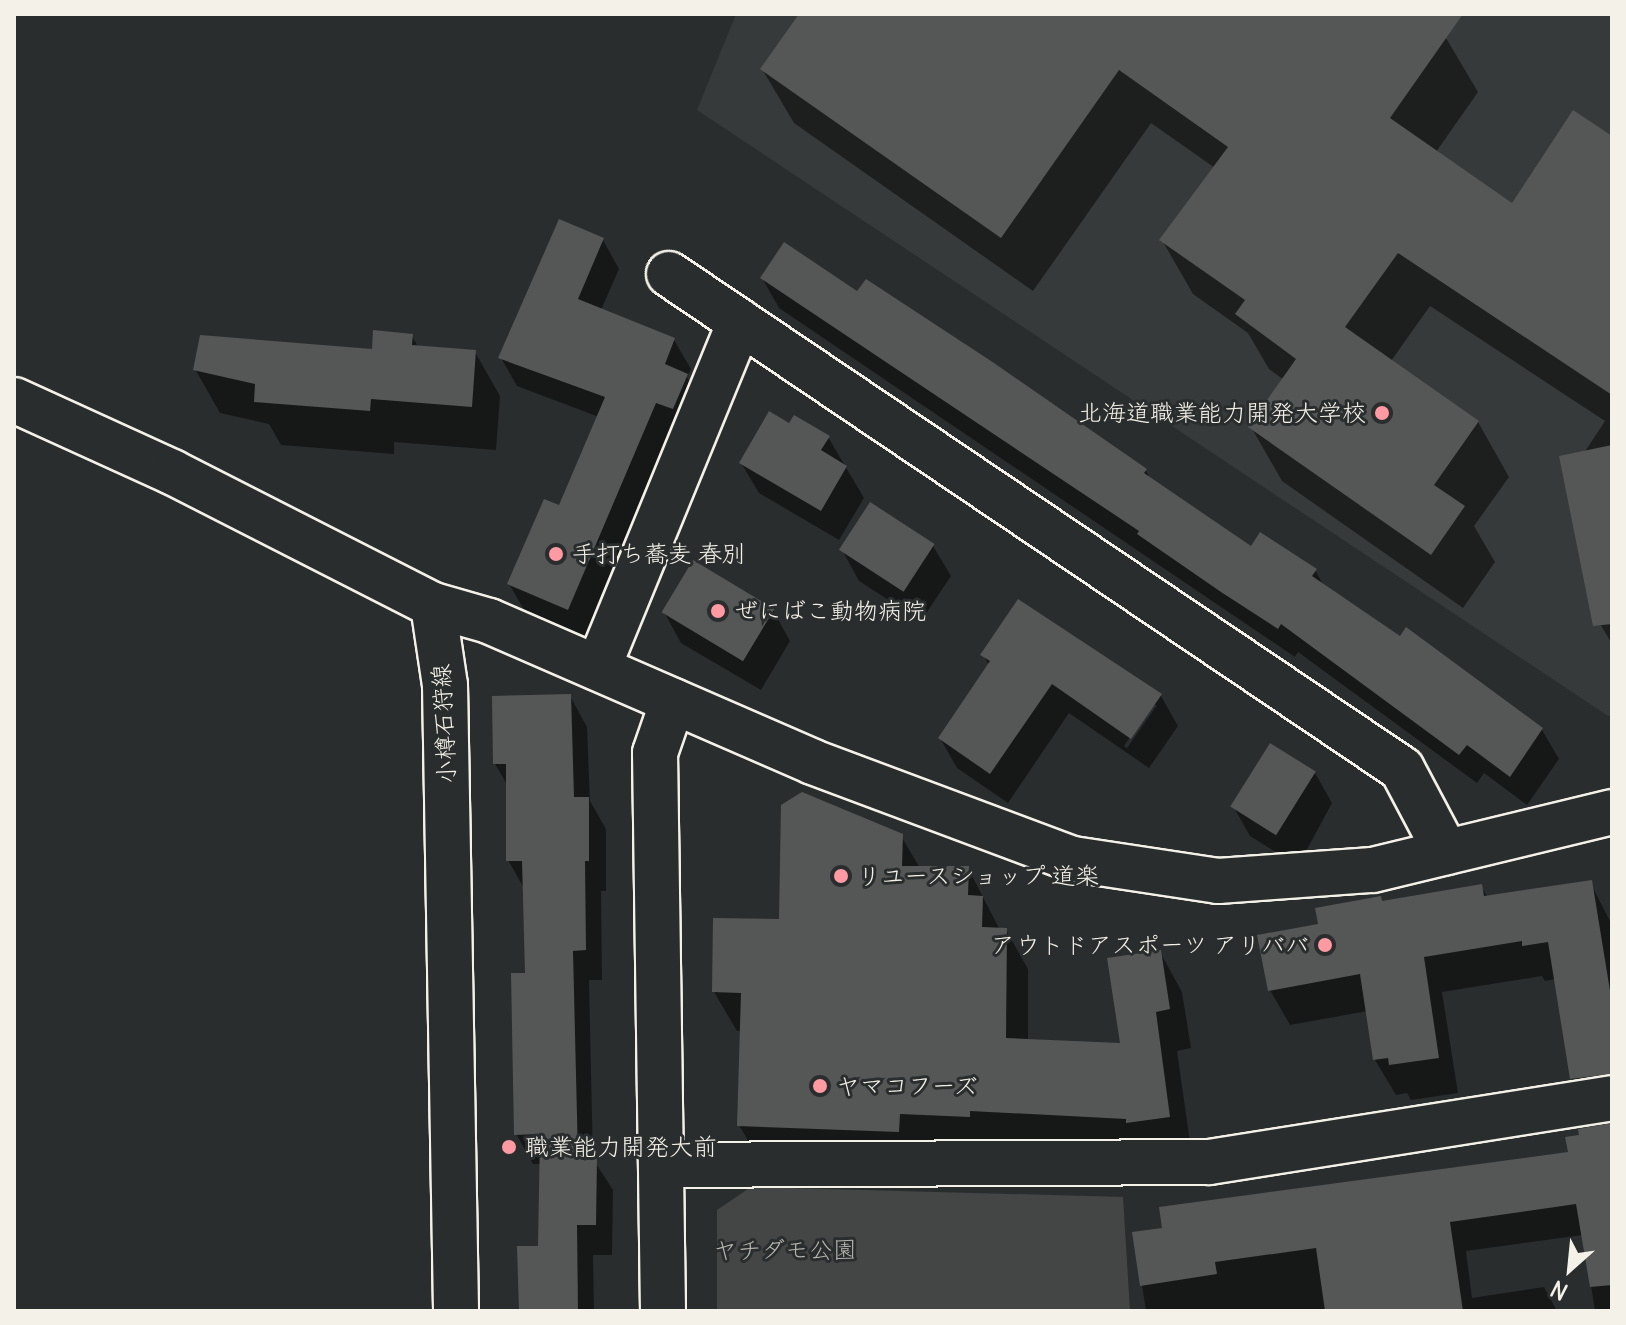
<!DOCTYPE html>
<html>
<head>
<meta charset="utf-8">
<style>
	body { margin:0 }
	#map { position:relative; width:1626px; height:1325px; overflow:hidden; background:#2a2d2e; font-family:Delius,"Klee One",sans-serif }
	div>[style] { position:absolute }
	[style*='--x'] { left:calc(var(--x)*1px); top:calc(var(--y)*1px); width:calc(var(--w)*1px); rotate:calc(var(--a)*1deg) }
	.built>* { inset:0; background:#373a3a }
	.green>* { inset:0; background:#444645 }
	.shadow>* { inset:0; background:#0007 }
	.building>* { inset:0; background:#555756; transform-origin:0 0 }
	.roads { filter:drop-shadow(2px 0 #f4f1e8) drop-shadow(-2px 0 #f4f1e8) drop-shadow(0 2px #f4f1e8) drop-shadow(0 -2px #f4f1e8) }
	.minor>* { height:44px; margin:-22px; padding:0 22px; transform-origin:22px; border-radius:22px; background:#2a2d2e }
	.major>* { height:44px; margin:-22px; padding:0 22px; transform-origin:22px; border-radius:22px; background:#2a2d2e }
	.dots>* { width:22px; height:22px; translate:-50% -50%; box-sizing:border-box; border:4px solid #2a2d2e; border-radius:50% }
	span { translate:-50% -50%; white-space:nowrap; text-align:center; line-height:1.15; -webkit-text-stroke:6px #2a2d2e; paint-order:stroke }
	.poi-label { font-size:24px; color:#f4f1e8 }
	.right { translate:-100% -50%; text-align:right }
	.left { translate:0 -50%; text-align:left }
	.street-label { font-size:24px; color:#f4f1e8 }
	.park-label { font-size:24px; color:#b6b5af }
	.frame { position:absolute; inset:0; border:16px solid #f4f1e8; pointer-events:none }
	.north { position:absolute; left:1530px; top:1229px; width:80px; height:80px; -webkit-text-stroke:6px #2a2d2e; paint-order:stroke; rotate:207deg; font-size:22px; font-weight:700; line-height:32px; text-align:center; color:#f4f1e8 }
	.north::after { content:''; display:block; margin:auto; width:28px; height:36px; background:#f4f1e8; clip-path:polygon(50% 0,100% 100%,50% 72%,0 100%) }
</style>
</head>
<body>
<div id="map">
	<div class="built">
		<i style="clip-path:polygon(736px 14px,1612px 14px,1612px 715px,1608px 716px,697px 110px)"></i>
	</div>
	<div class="green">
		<i style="clip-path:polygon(751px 1187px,1123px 1197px,1130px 1311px,717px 1311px,717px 1210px)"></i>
	</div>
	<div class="shadow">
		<i style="clip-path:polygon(801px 14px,1413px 14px,1446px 38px,1478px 92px,1436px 152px,1512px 206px,1612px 138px,1612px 644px,1592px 610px,1584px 453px,1605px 421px,1430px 306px,1391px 361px,1478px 422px,1509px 477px,1474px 526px,1495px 562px,1463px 608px,1282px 481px,1251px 427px,1284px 380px,1269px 369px,1248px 333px,1193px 294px,1162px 240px,1215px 168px,1151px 123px,1033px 291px,794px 123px,762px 69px)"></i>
		<i style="clip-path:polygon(603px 240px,619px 269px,601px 310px,674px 340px,691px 369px,687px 377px,703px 404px,673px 430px,584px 638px,526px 613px,509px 584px,560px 508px,599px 417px,517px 386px,501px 358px)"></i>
		<i style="clip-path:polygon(762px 278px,858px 294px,1146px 471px,1151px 480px,1252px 548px,1315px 570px,1325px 588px,1401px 639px,1407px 629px,1542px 730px,1559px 759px,1527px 805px,1484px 773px,1477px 783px,1298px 652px,1295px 657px,779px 308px)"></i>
		<i style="clip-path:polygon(412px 336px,418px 347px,475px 352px,500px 396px,496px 450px,394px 442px,394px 454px,281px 445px,269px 424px,220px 413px,195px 369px,374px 351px)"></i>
		<i style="clip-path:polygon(789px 426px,828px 437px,864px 498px,839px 540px,759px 493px,741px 463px)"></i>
		<i style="clip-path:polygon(933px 546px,951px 576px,921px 621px,859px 581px,842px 550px)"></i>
		<i style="clip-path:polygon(773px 610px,790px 641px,761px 690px,681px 643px,664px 612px)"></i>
		<i style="clip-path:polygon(evenodd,983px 655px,1161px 696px,1178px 726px,1149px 768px,1069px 713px,1008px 803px,957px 768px,940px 738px,989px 665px,983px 655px,1152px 705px,1157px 705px,1127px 748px,1124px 746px,1152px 705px)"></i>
		<i style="clip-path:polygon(570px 696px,587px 727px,590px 801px,606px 829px,606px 891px,601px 891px,602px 980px,589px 980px,593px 1159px,613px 1190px,612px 1255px,593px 1255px,594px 1311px,520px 1311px,540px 1248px,542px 1164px,533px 1164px,516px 1134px,527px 975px,525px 890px,508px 860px,508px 786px,495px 764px)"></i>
		<i style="clip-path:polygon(1315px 773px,1332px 803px,1298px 866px,1250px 836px,1233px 806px)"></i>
		<i style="clip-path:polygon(901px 836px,920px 868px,968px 868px,1000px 930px,1006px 930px,1028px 969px,1028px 1041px,1123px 1045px,1160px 952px,1182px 992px,1191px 1048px,1177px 1051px,1192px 1156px,762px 1165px,739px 1125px,742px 1031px,737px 1031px,714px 992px,781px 921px)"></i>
		<i style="clip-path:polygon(1590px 882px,1612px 925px,1612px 1111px,1592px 1114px,1572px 1079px,1556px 979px,1545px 981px,1542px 976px,1442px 992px,1458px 1093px,1411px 1100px,1407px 1093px,1396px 1095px,1375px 1060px,1368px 1011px,1290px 1025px,1270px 990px,1321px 925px,1383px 903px,1481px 887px,1488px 897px)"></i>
		<i style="clip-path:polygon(1612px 1124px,1612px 1311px,1595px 1311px,1583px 1235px,1466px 1251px,1472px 1298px,1544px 1287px,1557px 1311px,1146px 1311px,1134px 1234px,1570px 1154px)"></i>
	</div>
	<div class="building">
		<i style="clip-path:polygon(799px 14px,1463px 14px,1390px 118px,1512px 203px,1573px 110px,1612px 136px,1612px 395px,1398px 253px,1345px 327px,1479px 421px,1434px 485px,1465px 506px,1431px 555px,1248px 427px,1296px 359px,1235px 314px,1245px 300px,1159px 240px,1228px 147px,1119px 70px,1001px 238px,760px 69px)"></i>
		<i style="clip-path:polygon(559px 219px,604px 238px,578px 299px,675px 338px,665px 364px,688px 374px,673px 409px,656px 403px,568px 610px,507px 584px,544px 499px,559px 505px,605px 397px,498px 358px)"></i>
		<i style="clip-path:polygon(784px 242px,857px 291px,866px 279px,994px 363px,1147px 469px,1144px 473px,1251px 546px,1260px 532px,1317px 569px,1312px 576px,1400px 636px,1406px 627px,1543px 728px,1510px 777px,1467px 745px,1459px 755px,1281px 624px,1278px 629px,1221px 592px,1137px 534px,1139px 531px,760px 278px)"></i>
		<i style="clip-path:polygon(373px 330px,413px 334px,412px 345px,476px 350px,472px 407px,371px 399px,370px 411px,254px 402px,255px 384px,193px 370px,200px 335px,372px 349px)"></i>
		<i style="clip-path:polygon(769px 411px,789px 423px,794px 415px,830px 436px,821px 450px,847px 466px,821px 511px,739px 463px)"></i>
		<i style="clip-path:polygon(1612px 445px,1612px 624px,1593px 626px,1559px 456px)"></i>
		<i style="left:870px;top:502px;width:77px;height:57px;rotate:33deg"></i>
		<i style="left:693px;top:560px;width:95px;height:61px;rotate:31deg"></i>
		<i style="clip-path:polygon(1018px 599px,1162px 694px,1131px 739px,1052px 684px,990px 774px,938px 738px,990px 661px,980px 655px)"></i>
		<i style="clip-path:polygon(571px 694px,574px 797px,589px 797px,589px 861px,585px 861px,586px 950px,573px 951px,578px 1157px,597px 1157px,596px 1225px,577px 1225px,578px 1311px,519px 1311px,517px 1246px,538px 1246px,540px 1134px,514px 1135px,511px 973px,525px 973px,522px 861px,506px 861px,506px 764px,493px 764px,492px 696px)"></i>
		<i style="left:1270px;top:743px;width:54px;height:75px;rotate:32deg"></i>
		<i style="clip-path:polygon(802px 792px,903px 834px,902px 866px,969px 866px,968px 895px,983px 896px,982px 927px,1007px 928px,1006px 1038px,1120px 1043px,1107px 958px,1161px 950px,1170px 1009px,1156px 1012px,1170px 1117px,1126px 1123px,1126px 1119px,970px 1111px,970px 1117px,900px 1114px,899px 1132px,737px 1126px,741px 993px,712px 992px,713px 918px,779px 919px,781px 805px)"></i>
		<i style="clip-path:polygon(1592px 880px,1612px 1003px,1612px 1074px,1570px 1079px,1548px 942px,1522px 946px,1522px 941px,1424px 957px,1439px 1058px,1389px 1065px,1388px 1058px,1373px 1060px,1360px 974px,1268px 991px,1257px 935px,1318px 924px,1315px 908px,1381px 896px,1382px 901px,1482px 884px,1484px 896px)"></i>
		<i style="clip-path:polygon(1612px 1123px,1612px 1285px,1590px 1287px,1576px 1204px,1450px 1222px,1463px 1311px,1325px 1311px,1316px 1248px,1215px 1262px,1217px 1274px,1140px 1286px,1132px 1232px,1162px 1228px,1159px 1207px,1568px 1152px,1565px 1137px,1579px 1135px,1578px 1129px)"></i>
	</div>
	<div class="roads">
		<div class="minor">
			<i style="--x:669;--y:274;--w:884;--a:34.03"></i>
			<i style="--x:1402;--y:769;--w:94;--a:62.1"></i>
			<i style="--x:433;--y:605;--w:58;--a:15.9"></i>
			<i style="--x:489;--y:621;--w:353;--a:23.5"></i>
			<i style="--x:813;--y:762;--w:278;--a:20.5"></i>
			<i style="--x:1073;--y:859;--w:147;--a:8.6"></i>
			<i style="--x:1218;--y:881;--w:155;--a:-4.1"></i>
			<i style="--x:1373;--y:870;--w:246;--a:-13.6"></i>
			<i style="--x:598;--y:668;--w:374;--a:-67.7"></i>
			<i style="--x:661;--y:1165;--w:548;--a:-0.31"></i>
			<i style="--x:1209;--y:1162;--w:408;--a:-9"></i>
			<i style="--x:663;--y:1311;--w:558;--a:-90.82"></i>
			<i style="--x:655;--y:753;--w:55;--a:-70.9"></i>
		</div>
		<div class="major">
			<i style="--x:14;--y:400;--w:174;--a:24.5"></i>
			<i style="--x:172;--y:472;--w:293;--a:27"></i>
			<i style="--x:433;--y:605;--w:81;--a:81.5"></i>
			<i style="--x:445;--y:685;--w:626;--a:88.99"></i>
		</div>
	</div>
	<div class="dots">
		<i style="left:1382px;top:413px;background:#ff9aa2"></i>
		<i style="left:556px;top:554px;background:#ff9aa2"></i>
		<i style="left:718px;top:611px;background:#ff9aa2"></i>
		<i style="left:841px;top:876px;background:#ff9aa2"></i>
		<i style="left:1325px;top:945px;background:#ff9aa2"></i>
		<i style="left:820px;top:1086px;background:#ff9aa2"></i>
		<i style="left:509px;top:1147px;background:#ff9aa2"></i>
	</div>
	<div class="poi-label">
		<span class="right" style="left:1366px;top:413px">北海道職業能力開発大学校</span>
		<span class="left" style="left:572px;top:554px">手打ち蕎麦 春別</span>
		<span class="left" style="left:734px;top:611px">ぜにばこ動物病院</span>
		<span class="left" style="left:857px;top:876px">リユースショップ 道楽</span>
		<span class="right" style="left:1309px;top:945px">アウトドアスポーツ アリババ</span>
		<span class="left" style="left:836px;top:1086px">ヤマコフーズ</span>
		<span class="left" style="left:525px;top:1147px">職業能力開発大前</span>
	</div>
	<div class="street-label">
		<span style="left:444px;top:724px;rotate:-93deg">小樽石狩線</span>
	</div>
	<div class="park-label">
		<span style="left:785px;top:1250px">ヤチダモ公園</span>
	</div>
	<div class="frame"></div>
	<div class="north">N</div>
</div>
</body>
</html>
